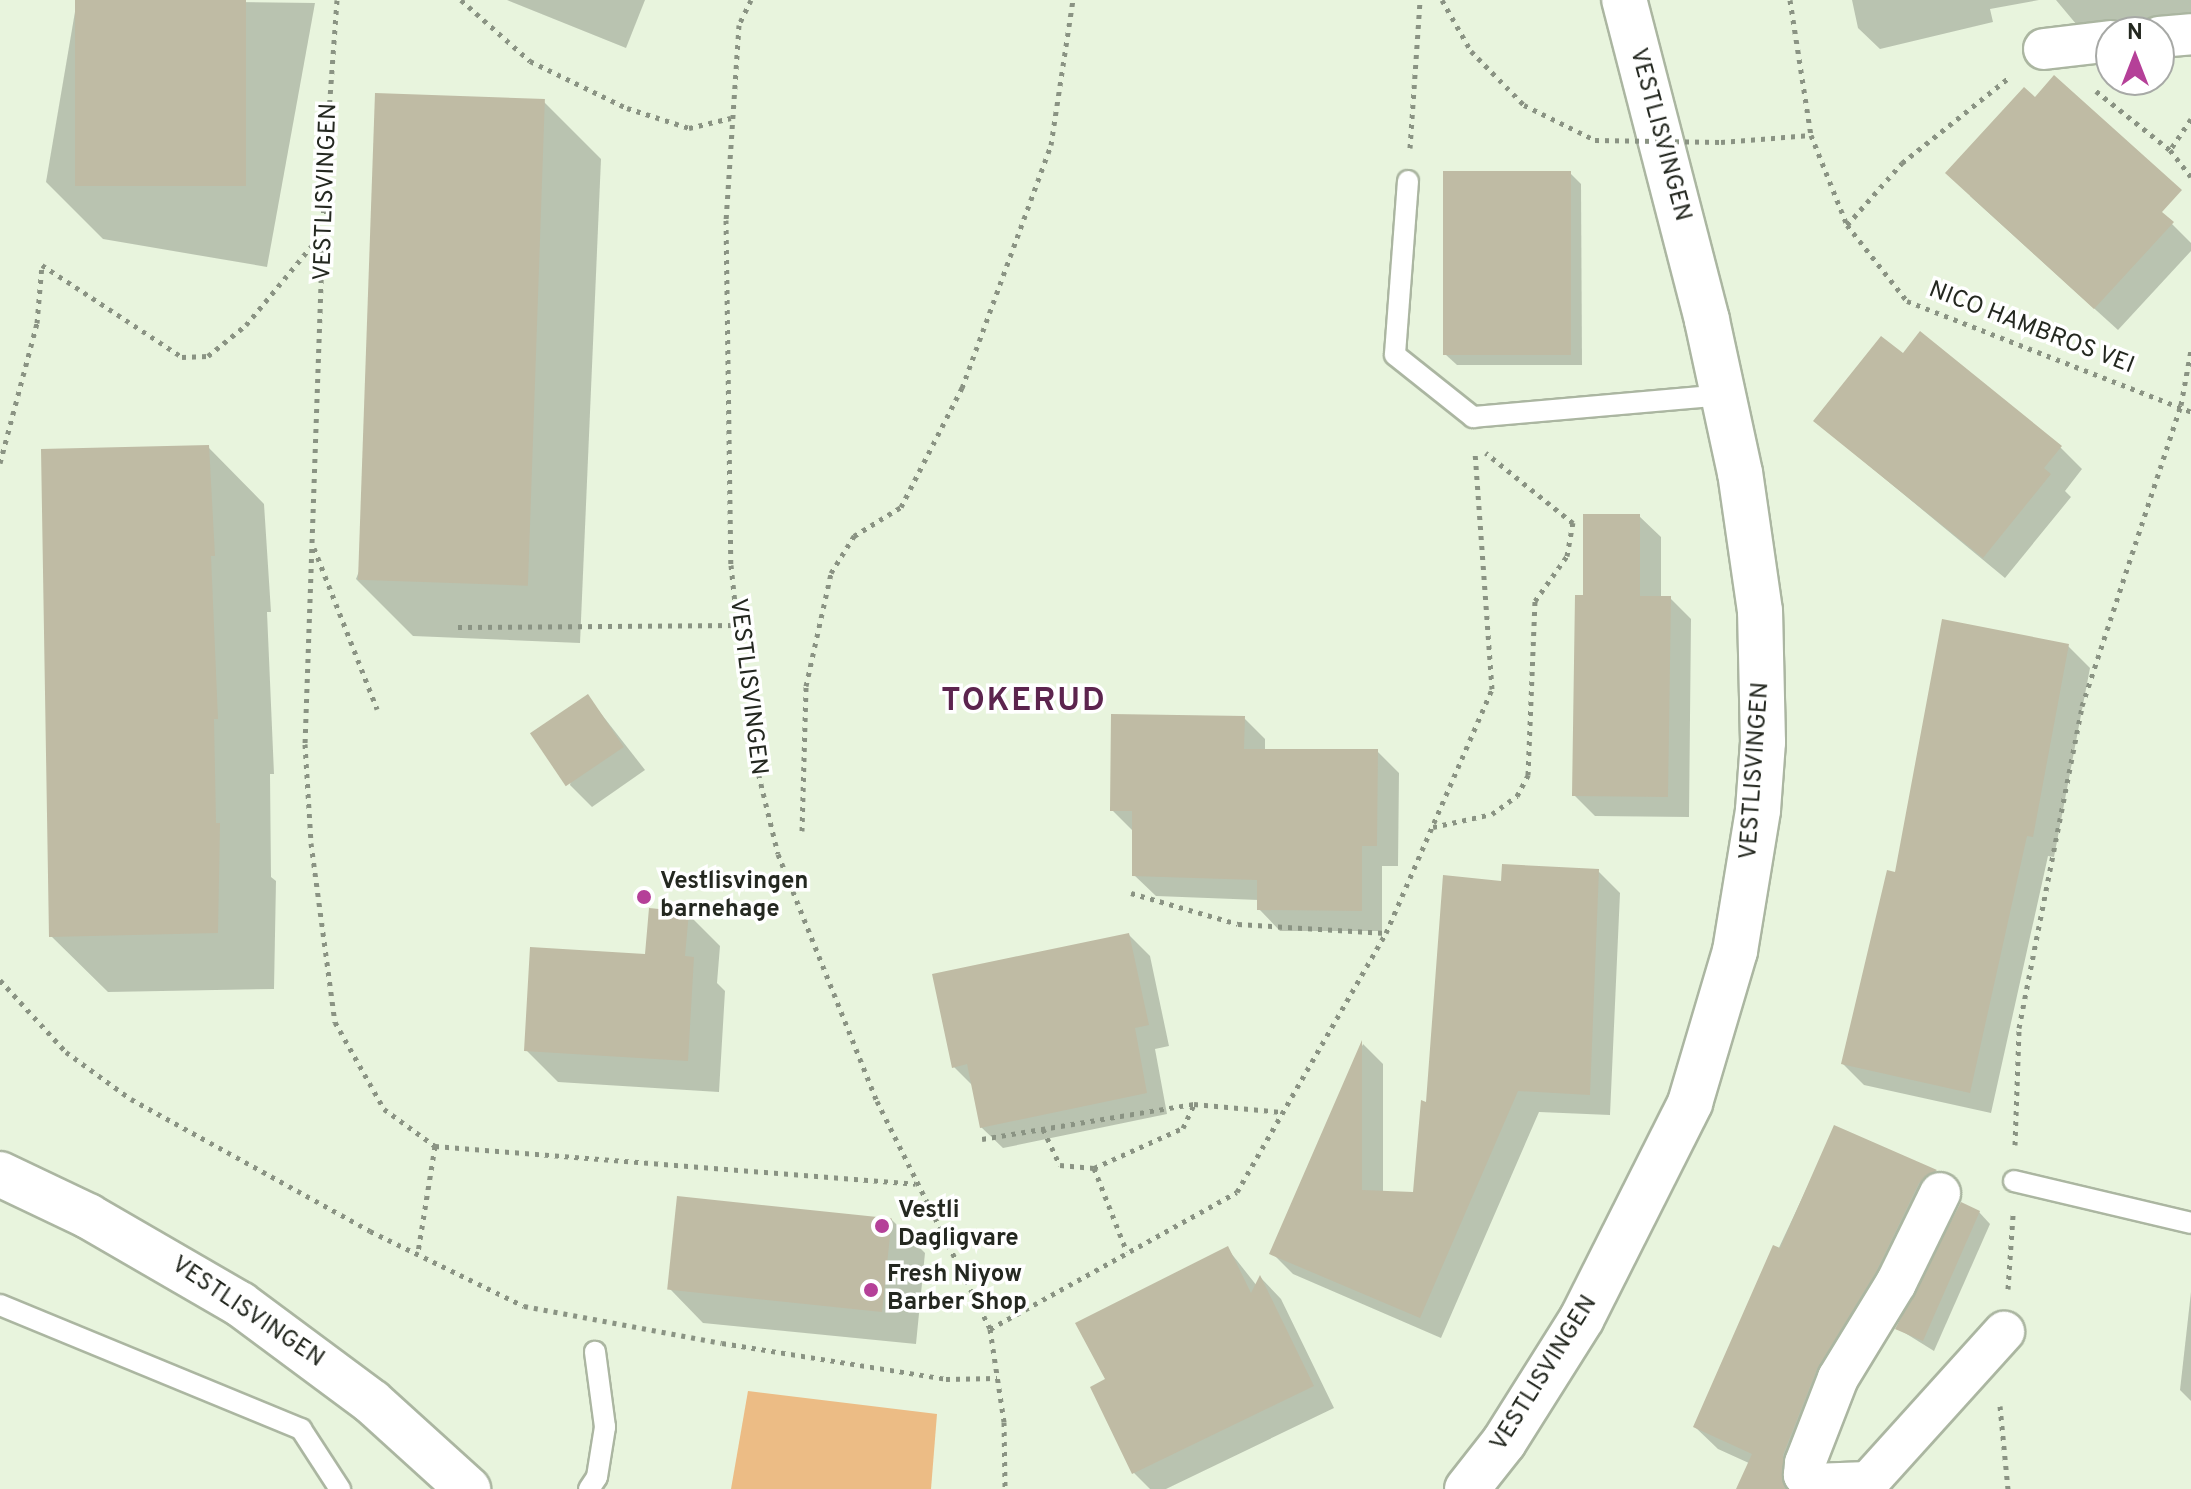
<!DOCTYPE html>
<html>
<head>
<meta charset="utf-8">
<style>
	body { margin:0 }
	#map { position:relative; width:2191px; height:1489px; overflow:hidden; background:#e8f4dd; font-family:Overpass,sans-serif }
	div>[style] { position:absolute }
	[style*='--x'] { left:calc(var(--x)*1px); top:calc(var(--y)*1px); width:calc(var(--w)*1px); rotate:calc(var(--a)*1deg) }
	.green>* { inset:0; background:#ecbc85 }
	.shadow>* { inset:0; background:#0003 }
	.building>* { inset:0; background:#bfbba4; transform-origin:0 0 }
	.path>* { height:5px; margin-top:-2.5px; transform-origin:0; background:repeating-linear-gradient(90deg,#8a9383 0 4px,transparent 0 10px) }
	.roads { filter:drop-shadow(2px 0 #abb6a1) drop-shadow(-2px 0 #abb6a1) drop-shadow(0 2px #abb6a1) drop-shadow(0 -2px #abb6a1) }
	.lane>* { height:20px; margin:-10px; padding:0 10px; transform-origin:10px; border-radius:10px; background:#fff }
	.street>* { height:40px; margin:-20px; padding:0 20px; transform-origin:20px; border-radius:20px; background:#fff }
	.secondary>* { height:44px; margin:-22px; padding:0 22px; transform-origin:22px; border-radius:22px; background:#fff }
	.path-bridge>* { height:5px; margin-top:-2.5px; transform-origin:0; background:repeating-linear-gradient(90deg,#8a9383 0 4px,transparent 0 10px) }
	.dots>* { width:22px; height:22px; translate:-50% -50%; box-sizing:border-box; border:4px solid #fff; border-radius:50% }
	span { translate:-50% -50%; white-space:nowrap; text-align:center; line-height:1.15; -webkit-text-stroke:7px #fff; paint-order:stroke }
	.street-label { font-size:24px; color:#242820 }
	.poi-label { font-size:24px; color:#242820; font-weight:700 }
	.left { translate:0 -50%; text-align:left }
	.district-label { font-size:32px; color:#5c244e; font-weight:700; letter-spacing:2px }
	.north { position:absolute; left:2095px; top:16px; width:80px; height:80px; box-sizing:border-box; background:#fff; border:2px solid #a7a9a6; border-radius:50%; rotate:0deg; font-size:22px; font-weight:700; line-height:32px; text-align:center; color:#242820 }
	.north::after { content:''; display:block; margin:auto; width:28px; height:36px; background:#b54098; clip-path:polygon(50% 0,100% 100%,50% 72%,0 100%) }
</style>
</head>
<body>
<div id="map">
	<div class="green">
		<i style="clip-path:polygon(748px 1391px,937px 1414px,931px 1489px,731px 1489px)"></i>
	</div>
	<div class="shadow">
		<i style="clip-path:polygon(77px 0,315px 3px,267px 267px,103px 239px,46px 182px)"></i>
		<i style="clip-path:polygon(507px 0,645px 0,626px 48px)"></i>
		<i style="clip-path:polygon(1852px 0,2039px 0,1990px 9px,1993px 22px,1880px 49px,1858px 28px)"></i>
		<i style="clip-path:polygon(2056px 0,2191px 0,2191px 34px,2111px 32px,2092px 43px)"></i>
		<i style="clip-path:polygon(544px 102px,601px 159px,580px 643px,413px 636px,356px 579px)"></i>
		<i style="clip-path:polygon(1570px 173px,1581px 184px,1582px 365px,1457px 365px,1445px 354px)"></i>
		<i style="clip-path:polygon(1970px 196px,2172px 224px,2191px 243px,2191px 251px,2118px 330px)"></i>
		<i style="clip-path:polygon(1903px 356px,2061px 448px,2082px 469px,2065px 491px,2071px 497px,2005px 578px,1815px 421px)"></i>
		<i style="clip-path:polygon(208px 447px,264px 504px,271px 612px,267px 612px,274px 774px,270px 774px,271px 877px,276px 881px,274px 989px,108px 992px,51px 936px)"></i>
		<i style="clip-path:polygon(1639px 516px,1661px 537px,1661px 598px,1670px 598px,1691px 619px,1689px 817px,1595px 816px,1574px 795px)"></i>
		<i style="clip-path:polygon(2068px 646px,2090px 668px,2054px 857px,2048px 856px,1991px 1113px,1864px 1085px,1843px 1064px,1897px 874px)"></i>
		<i style="clip-path:polygon(588px 697px,645px 770px,592px 807px,570px 785px)"></i>
		<i style="clip-path:polygon(1244px 718px,1265px 739px,1265px 751px,1377px 751px,1399px 773px,1398px 866px,1382px 866px,1382px 931px,1280px 931px,1259px 909px,1259px 900px,1156px 896px,1134px 875px,1134px 832px,1112px 810px)"></i>
		<i style="clip-path:polygon(1598px 871px,1620px 893px,1610px 1115px,1539px 1112px,1441px 1338px,1293px 1274px,1272px 1253px,1363px 1044px,1383px 1064px,1383px 1193px,1415px 1195px,1428px 1105px,1503px 883px)"></i>
		<i style="clip-path:polygon(688px 914px,720px 946px,717px 983px,725px 991px,719px 1092px,558px 1082px,526px 1050px,647px 956px)"></i>
		<i style="clip-path:polygon(1129px 935px,1150px 956px,1169px 1046px,1155px 1049px,1167px 1114px,1003px 1148px,981px 1127px,973px 1086px,954px 1067px)"></i>
		<i style="clip-path:polygon(1835px 1128px,1936px 1172px,1958px 1194px,1941px 1205px,1804px 1489px,1749px 1489px,1751px 1464px,1718px 1449px,1695px 1427px)"></i>
		<i style="clip-path:polygon(1979px 1212px,1990px 1224px,1934px 1351px,1897px 1328px)"></i>
		<i style="clip-path:polygon(891px 1219px,925px 1253px,916px 1344px,703px 1323px,670px 1289px)"></i>
		<i style="clip-path:polygon(1227px 1248px,1257px 1286px,1261px 1278px,1281px 1299px,1334px 1408px,1166px 1489px,1150px 1489px,1134px 1473px,1107px 1380px)"></i>
		<i style="clip-path:polygon(2191px 1292px,2191px 1401px,2180px 1390px)"></i>
	</div>
	<div class="building">
		<i style="left:75px;top:0;width:171px;height:186px"></i>
		<i style="clip-path:polygon(2054px 75px,2182px 190px,2162px 212px,2174px 222px,2094px 309px,1945px 173px,2024px 87px,2035px 97px)"></i>
		<i style="left:375px;top:93px;width:170px;height:487px;rotate:2deg"></i>
		<i style="left:1443px;top:171px;width:128px;height:184px"></i>
		<i style="clip-path:polygon(1920px 331px,2062px 446px,2044px 468px,2051px 474px,1983px 558px,1813px 421px,1881px 336px,1903px 353px)"></i>
		<i style="clip-path:polygon(209px 445px,215px 556px,211px 556px,218px 719px,214px 719px,216px 823px,220px 823px,218px 933px,49px 937px,41px 449px)"></i>
		<i style="clip-path:polygon(1583px 514px,1640px 514px,1640px 596px,1671px 596px,1668px 797px,1572px 796px,1575px 595px,1583px 595px)"></i>
		<i style="clip-path:polygon(1942px 619px,2069px 644px,2033px 837px,2027px 836px,1970px 1093px,1841px 1064px,1887px 870px,1895px 872px)"></i>
		<i style="left:588px;top:694px;width:64px;height:70px;rotate:56deg"></i>
		<i style="clip-path:polygon(1111px 714px,1245px 716px,1244px 749px,1378px 749px,1377px 846px,1362px 846px,1362px 911px,1257px 910px,1257px 880px,1132px 876px,1132px 811px,1110px 811px)"></i>
		<i style="clip-path:polygon(1502px 864px,1599px 869px,1590px 1095px,1518px 1091px,1420px 1318px,1269px 1254px,1362px 1040px,1362px 1190px,1413px 1192px,1421px 1100px,1426px 1102px,1443px 875px,1501px 881px)"></i>
		<i style="clip-path:polygon(649px 908px,689px 912px,685px 956px,694px 957px,688px 1061px,524px 1051px,530px 947px,645px 954px)"></i>
		<i style="clip-path:polygon(1129px 933px,1149px 1025px,1135px 1028px,1147px 1093px,980px 1128px,967px 1064px,952px 1068px,932px 974px)"></i>
		<i style="clip-path:polygon(1834px 1125px,1937px 1170px,1919px 1183px,1876px 1272px,1817px 1369px,1783px 1455px,1786px 1489px,1736px 1489px,1752px 1454px,1693px 1427px,1773px 1245px,1780px 1248px)"></i>
		<i style="left:677px;top:1196px;width:216px;height:94px;rotate:6deg"></i>
		<i style="clip-path:polygon(1961px 1202px,1980px 1211px,1923px 1341px,1895px 1329px)"></i>
		<i style="clip-path:polygon(1228px 1246px,1251px 1293px,1260px 1275px,1314px 1386px,1132px 1474px,1090px 1387px,1105px 1379px,1075px 1323px)"></i>
	</div>
	<div class="path">
		<i style="--x:337;--y:0;--w:169;--a:94.1"></i>
		<i style="--x:325;--y:169;--w:575;--a:91.99"></i>
		<i style="--x:305;--y:744;--w:99;--a:86.5"></i>
		<i style="--x:311;--y:843;--w:181;--a:82.4"></i>
		<i style="--x:335;--y:1022;--w:100;--a:60.6"></i>
		<i style="--x:384;--y:1109;--w:63;--a:36"></i>
		<i style="--x:435;--y:1146;--w:107;--a:99.1"></i>
		<i style="--x:461;--y:0;--w:92;--a:41.5"></i>
		<i style="--x:530;--y:61;--w:108;--a:25.9"></i>
		<i style="--x:627;--y:108;--w:65;--a:17.9"></i>
		<i style="--x:689;--y:128;--w:43;--a:-13.4"></i>
		<i style="--x:751;--y:0;--w:28;--a:116"></i>
		<i style="--x:739;--y:25;--w:195;--a:93.8"></i>
		<i style="--x:726;--y:220;--w:345;--a:89.2"></i>
		<i style="--x:731;--y:565;--w:171;--a:84"></i>
		<i style="--x:749;--y:735;--w:122;--a:76.3"></i>
		<i style="--x:778;--y:854;--w:266;--a:68.2"></i>
		<i style="--x:877;--y:1101;--w:254;--a:63.6"></i>
		<i style="--x:990;--y:1329;--w:94;--a:81.4"></i>
		<i style="--x:1004;--y:1422;--w:67;--a:89.1"></i>
		<i style="--x:1790;--y:0;--w:137;--a:81.2"></i>
		<i style="--x:1811;--y:135;--w:97;--a:68.2"></i>
		<i style="--x:1847;--y:225;--w:97;--a:51.7"></i>
		<i style="--x:1907;--y:301;--w:305;--a:21.3"></i>
		<i style="--x:2096;--y:91;--w:95;--a:38.6"></i>
		<i style="--x:2191;--y:119;--w:37;--a:124"></i>
		<i style="--x:2170;--y:150;--w:34;--a:52"></i>
		<i style="--x:1721;--y:142;--w:90;--a:-4.4"></i>
		<i style="--x:1410;--y:148;--w:148;--a:-86.1"></i>
		<i style="--x:1847;--y:225;--w:83;--a:-48.4"></i>
		<i style="--x:1902;--y:163;--w:139;--a:-38.6"></i>
		<i style="--x:0;--y:463;--w:145;--a:-75.2"></i>
		<i style="--x:37;--y:323;--w:58;--a:-85.1"></i>
		<i style="--x:42;--y:265;--w:168;--a:33.3"></i>
		<i style="--x:182;--y:357;--w:26;--a:-2"></i>
		<i style="--x:208;--y:356;--w:49;--a:-39.2"></i>
		<i style="--x:246;--y:325;--w:122;--a:-50.3"></i>
		<i style="--x:314;--y:548;--w:173;--a:68.6"></i>
		<i style="--x:458;--y:627;--w:282;--a:-0.4"></i>
		<i style="--x:1433;--y:827;--w:60;--a:-12.4"></i>
		<i style="--x:1492;--y:814;--w:31;--a:-36"></i>
		<i style="--x:1517;--y:796;--w:24;--a:-62"></i>
		<i style="--x:1528;--y:775;--w:174;--a:-87.7"></i>
		<i style="--x:1535;--y:601;--w:55;--a:-54.6"></i>
		<i style="--x:1567;--y:556;--w:34;--a:-80"></i>
		<i style="--x:1573;--y:523;--w:112;--a:-141.2"></i>
		<i style="--x:802;--y:831;--w:145;--a:-88.4"></i>
		<i style="--x:806;--y:686;--w:116;--a:-77.5"></i>
		<i style="--x:831;--y:573;--w:44;--a:-58.1"></i>
		<i style="--x:854;--y:536;--w:55;--a:-31.7"></i>
		<i style="--x:901;--y:507;--w:134;--a:-62.9"></i>
		<i style="--x:962;--y:388;--w:259;--a:-69.9"></i>
		<i style="--x:1051;--y:145;--w:147;--a:-81.4"></i>
		<i style="--x:1131;--y:893;--w:111;--a:16.2"></i>
		<i style="--x:1238;--y:924;--w:148;--a:3.5"></i>
		<i style="--x:0;--y:980;--w:98;--a:47.5"></i>
		<i style="--x:66;--y:1052;--w:80;--a:35.9"></i>
		<i style="--x:131;--y:1099;--w:273;--a:28.9"></i>
		<i style="--x:370;--y:1231;--w:171;--a:26"></i>
		<i style="--x:1043;--y:1129;--w:40;--a:65"></i>
		<i style="--x:1060;--y:1165;--w:34;--a:5"></i>
		<i style="--x:1094;--y:1168;--w:98;--a:-24.2"></i>
		<i style="--x:1183;--y:1128;--w:26;--a:-65"></i>
		<i style="--x:982;--y:1139;--w:215;--a:-9.4"></i>
		<i style="--x:1194;--y:1104;--w:88;--a:5.2"></i>
		<i style="--x:2015;--y:1145;--w:117;--a:-88"></i>
		<i style="--x:2019;--y:1028;--w:328;--a:-78.9"></i>
		<i style="--x:2082;--y:706;--w:317;--a:-71.8"></i>
		<i style="--x:2181;--y:405;--w:56;--a:-79.7"></i>
		<i style="--x:435;--y:1146;--w:482;--a:4.5"></i>
		<i style="--x:1094;--y:1168;--w:90;--a:68.6"></i>
		<i style="--x:2008;--y:1289;--w:74;--a:-86.1"></i>
		<i style="--x:990;--y:1329;--w:282;--a:-29"></i>
		<i style="--x:1237;--y:1192;--w:299;--a:-60.1"></i>
		<i style="--x:1386;--y:933;--w:266;--a:-66.5"></i>
		<i style="--x:1492;--y:689;--w:240;--a:-94.1"></i>
		<i style="--x:722;--y:1343;--w:227;--a:9.1"></i>
		<i style="--x:946;--y:1379;--w:51;--a:-1.1"></i>
		<i style="--x:2000;--y:1406;--w:83;--a:84.5"></i>
	</div>
	<div class="roads">
		<div class="lane">
			<i style="--x:1408;--y:181;--w:174;--a:94.3"></i>
			<i style="--x:1395;--y:355;--w:100;--a:38.5"></i>
			<i style="--x:1473;--y:417;--w:253;--a:-5"></i>
			<i style="--x:2014;--y:1181;--w:182;--a:13.3"></i>
			<i style="--x:0;--y:1305;--w:326;--a:22.4"></i>
			<i style="--x:301;--y:1429;--w:72;--a:57"></i>
			<i style="--x:589;--y:1489;--w:14;--a:-56"></i>
			<i style="--x:597;--y:1477;--w:51;--a:-80.9"></i>
			<i style="--x:605;--y:1427;--w:76;--a:-97.6"></i>
		</div>
		<div class="street">
			<i style="--x:2159;--y:37;--w:32;--a:-5"></i>
			<i style="--x:2044;--y:49;--w:67;--a:-6.8"></i>
			<i style="--x:1868;--y:1482;--w:55;--a:177.9"></i>
			<i style="--x:1813;--y:1484;--w:13;--a:-135"></i>
			<i style="--x:1804;--y:1475;--w:12;--a:-85"></i>
			<i style="--x:1805;--y:1463;--w:91;--a:-68.8"></i>
			<i style="--x:1838;--y:1378;--w:111;--a:-58.6"></i>
			<i style="--x:1896;--y:1283;--w:100;--a:-63.9"></i>
			<i style="--x:1862;--y:1489;--w:212;--a:-47.9"></i>
		</div>
		<div class="secondary">
			<i style="--x:0;--y:1174;--w:98;--a:25.5"></i>
			<i style="--x:88;--y:1216;--w:176;--a:30.1"></i>
			<i style="--x:240;--y:1304;--w:164;--a:36.6"></i>
			<i style="--x:372;--y:1402;--w:130;--a:42.2"></i>
			<i style="--x:1467;--y:1489;--w:60;--a:-51.8"></i>
			<i style="--x:1504;--y:1442;--w:146;--a:-57.8"></i>
			<i style="--x:1582;--y:1318;--w:241;--a:-63.3"></i>
			<i style="--x:1690;--y:1103;--w:159;--a:-73.5"></i>
			<i style="--x:1735;--y:951;--w:143;--a:-80.7"></i>
			<i style="--x:1758;--y:810;--w:68;--a:-85.8"></i>
			<i style="--x:1763;--y:742;--w:131;--a:-91.3"></i>
			<i style="--x:1760;--y:611;--w:139;--a:-98.2"></i>
			<i style="--x:1740;--y:473;--w:157;--a:-102.2"></i>
			<i style="--x:1707;--y:320;--w:331;--a:-104.5"></i>
		</div>
	</div>
	<div class="path-bridge">
		<i style="--x:1442;--y:0;--w:59;--a:60.4"></i>
		<i style="--x:1471;--y:51;--w:76;--a:45.5"></i>
		<i style="--x:1524;--y:105;--w:79;--a:26.2"></i>
		<i style="--x:1595;--y:140;--w:126;--a:0.9"></i>
		<i style="--x:524;--y:1306;--w:201;--a:10.6"></i>
	</div>
	<div class="dots">
		<i style="left:644px;top:897px;background:#b54098"></i>
		<i style="left:882px;top:1226px;background:#b54098"></i>
		<i style="left:871px;top:1290px;background:#b54098"></i>
	</div>
	<div class="street-label">
		<span style="left:1659px;top:135px;rotate:75deg">VESTLISVINGEN</span>
		<span style="left:327px;top:192px;rotate:-88deg">VESTLISVINGEN</span>
		<span style="left:2031px;top:329px;rotate:21deg">NICO HAMBROS VEI</span>
		<span style="left:747px;top:687px;rotate:83deg">VESTLISVINGEN</span>
		<span style="left:1756px;top:771px;rotate:-86deg">VESTLISVINGEN</span>
		<span style="left:247px;top:1313px;rotate:34deg">VESTLISVINGEN</span>
		<span style="left:1545px;top:1374px;rotate:-58deg">VESTLISVINGEN</span>
	</div>
	<div class="poi-label">
		<span class="left" style="left:660px;top:897px">Vestlisvingen<br>barnehage</span>
		<span class="left" style="left:898px;top:1226px">Vestli<br>Dagligvare</span>
		<span class="left" style="left:887px;top:1290px">Fresh Niyow<br>Barber Shop</span>
	</div>
	<div class="district-label">
		<span style="left:1024px;top:702px">TOKERUD</span>
	</div>
	<div class="north">N</div>
</div>
</body>
</html>
